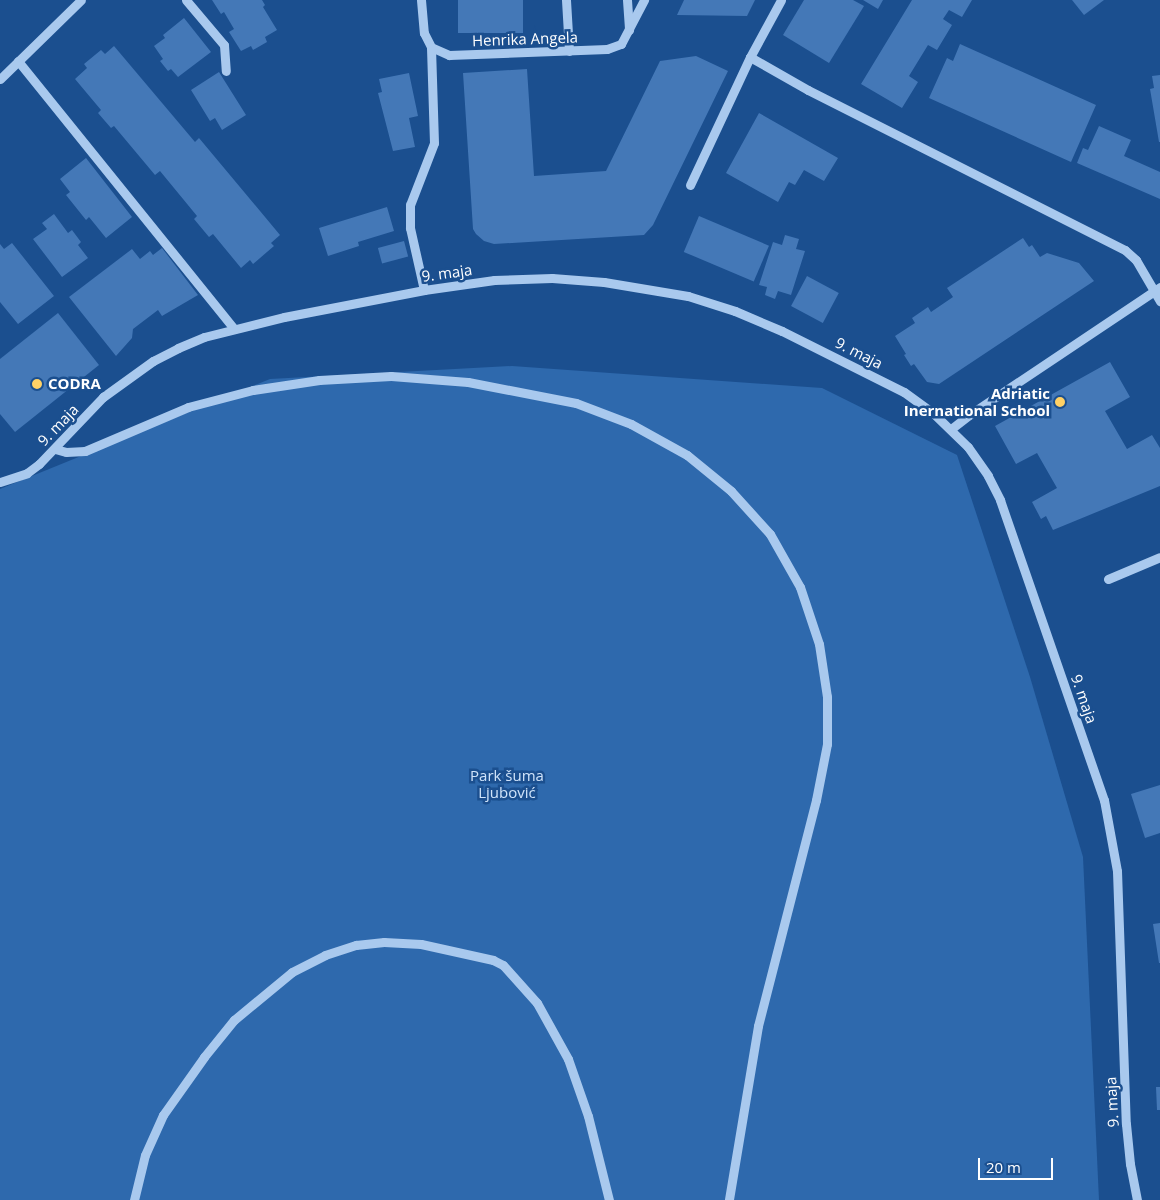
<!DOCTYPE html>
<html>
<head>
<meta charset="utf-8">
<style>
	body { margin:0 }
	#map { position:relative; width:1160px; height:1200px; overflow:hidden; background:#1b4f8f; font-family:"Open Sans",sans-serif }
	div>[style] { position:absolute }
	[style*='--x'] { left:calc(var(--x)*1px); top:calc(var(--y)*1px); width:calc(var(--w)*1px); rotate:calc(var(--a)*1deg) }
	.green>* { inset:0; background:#2e69ad }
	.building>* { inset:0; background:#4478b7; transform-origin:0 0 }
	.minor>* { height:9px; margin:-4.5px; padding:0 4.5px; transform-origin:4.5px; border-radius:4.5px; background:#a9c9ee }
	.dots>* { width:14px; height:14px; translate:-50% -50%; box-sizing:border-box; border:2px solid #1b4f8f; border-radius:50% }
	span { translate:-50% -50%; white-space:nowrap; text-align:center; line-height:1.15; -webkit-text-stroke:5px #1b4f8f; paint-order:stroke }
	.street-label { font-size:15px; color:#fff }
	.poi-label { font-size:15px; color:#fff; font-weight:700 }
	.left { translate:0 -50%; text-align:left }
	.right { translate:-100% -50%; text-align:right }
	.park-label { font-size:15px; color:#cfe3fa }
	.scale { position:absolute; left:978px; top:1158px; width:75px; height:22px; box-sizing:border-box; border:2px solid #fff; border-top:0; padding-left:6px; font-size:15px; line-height:18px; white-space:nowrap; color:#fff; -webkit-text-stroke:4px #1b4f8f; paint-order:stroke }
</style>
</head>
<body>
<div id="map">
	<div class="green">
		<i style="clip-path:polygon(512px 366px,822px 388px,957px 455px,1030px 677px,1083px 857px,1099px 1200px,0 1200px,0 489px,270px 379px)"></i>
	</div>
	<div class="building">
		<i style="clip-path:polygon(212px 0,262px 0,265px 5px,263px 7px,277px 30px,265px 37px,267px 42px,253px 50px,251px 46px,241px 51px,229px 32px,234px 29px,224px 12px,221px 14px)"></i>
		<i style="left:458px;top:0;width:65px;height:33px"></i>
		<i style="clip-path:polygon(684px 0,755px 0,747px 16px,677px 15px)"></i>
		<i style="clip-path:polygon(804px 0,853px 0,864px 6px,829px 63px,783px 35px)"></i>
		<i style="clip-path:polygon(863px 0,883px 0,878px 9px)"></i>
		<i style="clip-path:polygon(912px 0,972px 0,962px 17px,949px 10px,943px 19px,952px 25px,937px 50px,928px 45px,909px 76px,918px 82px,902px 108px,861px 84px)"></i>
		<i style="clip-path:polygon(1072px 0,1104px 0,1084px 15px)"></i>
		<i style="clip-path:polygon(184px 18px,211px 52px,178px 77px,171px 69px,168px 71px,160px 61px,163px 59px,154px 46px,165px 38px,163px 35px)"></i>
		<i style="clip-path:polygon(960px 44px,1096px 105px,1071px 162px,929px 98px,947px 58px,953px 61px)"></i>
		<i style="clip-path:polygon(114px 46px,195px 142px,199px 138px,280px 235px,271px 243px,274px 246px,253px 264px,250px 260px,241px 268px,213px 234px,209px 237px,194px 219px,197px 216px,160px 171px,155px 175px,114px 126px,111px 128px,98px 113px,101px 110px,75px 79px,87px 68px,84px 64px,101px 50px,105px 54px)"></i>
		<i style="clip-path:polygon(696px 56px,728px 71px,653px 225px,644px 235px,494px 244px,484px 241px,476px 234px,473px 229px,463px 73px,527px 69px,534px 176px,606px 171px,660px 61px)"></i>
		<i style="clip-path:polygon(219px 72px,246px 115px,222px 130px,215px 118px,210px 121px,191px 90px)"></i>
		<i style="clip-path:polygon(409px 73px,418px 116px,409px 118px,415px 147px,393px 151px,378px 93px,382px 92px,379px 79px)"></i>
		<i style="clip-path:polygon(1160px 75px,1160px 142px,1159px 142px,1150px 89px,1154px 88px,1152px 76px)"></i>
		<i style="clip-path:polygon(759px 113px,838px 158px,824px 181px,804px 170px,795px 185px,789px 182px,778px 202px,726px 173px)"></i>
		<i style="clip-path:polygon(1099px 126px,1131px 140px,1124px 156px,1160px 172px,1160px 199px,1077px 163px,1083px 148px,1088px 150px)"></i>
		<i style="clip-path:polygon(86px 158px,132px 217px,106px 238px,89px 217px,86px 220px,66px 195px,70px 192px,60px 179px)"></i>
		<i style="clip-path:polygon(387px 207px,394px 231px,358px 242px,359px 246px,328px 256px,319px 228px)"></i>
		<i style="clip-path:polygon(54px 214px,68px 233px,72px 230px,81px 242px,78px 245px,88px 258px,62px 277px,33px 239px,47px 229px,42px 223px)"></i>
		<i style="left:699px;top:216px;width:76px;height:39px;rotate:23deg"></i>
		<i style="clip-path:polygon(785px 235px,799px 239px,796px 249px,805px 251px,791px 295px,778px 291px,775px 299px,765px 295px,767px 287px,759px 285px,773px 242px,782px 245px)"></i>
		<i style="clip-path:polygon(1023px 238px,1029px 247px,1032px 245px,1040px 257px,1047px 253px,1079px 263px,1094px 281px,939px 384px,927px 382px,914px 364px,911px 366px,904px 355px,906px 354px,895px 336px,915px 323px,912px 318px,928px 307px,931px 312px,953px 297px,947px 288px)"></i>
		<i style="left:404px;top:241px;width:16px;height:27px;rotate:75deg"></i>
		<i style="clip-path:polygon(12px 243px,54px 296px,18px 324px,0 302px,0 244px,4px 249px)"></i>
		<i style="clip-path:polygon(162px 248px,198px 295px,162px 316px,158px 310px,133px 329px,132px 338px,116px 356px,69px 297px,132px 249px,140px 259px,150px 251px,153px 255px)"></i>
		<i style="left:807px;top:276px;width:36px;height:34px;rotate:28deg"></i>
		<i style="clip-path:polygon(58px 313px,99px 365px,15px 432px,0 414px,0 359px)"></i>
		<i style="clip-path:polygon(1110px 362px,1130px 397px,1105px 411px,1127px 449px,1152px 435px,1160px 448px,1160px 486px,1053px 530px,1046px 516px,1041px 519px,1032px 502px,1057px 488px,1037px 453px,1016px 464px,995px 426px)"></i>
		<i style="clip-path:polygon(1160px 785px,1160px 833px,1145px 838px,1131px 794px)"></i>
		<i style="clip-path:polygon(1160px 923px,1160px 963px,1159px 963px,1153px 924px)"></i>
		<i style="clip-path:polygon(1156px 1087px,1160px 1087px,1160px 1110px,1157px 1110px)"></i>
	</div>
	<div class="minor">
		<i style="--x:186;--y:0;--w:59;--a:49.8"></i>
		<i style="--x:224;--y:45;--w:26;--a:86"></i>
		<i style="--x:421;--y:0;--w:33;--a:85"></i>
		<i style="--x:424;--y:33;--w:16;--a:63"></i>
		<i style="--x:431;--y:47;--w:20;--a:24"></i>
		<i style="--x:449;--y:55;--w:158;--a:-2.2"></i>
		<i style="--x:607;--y:49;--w:15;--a:-20"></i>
		<i style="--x:621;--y:44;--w:50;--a:-62.4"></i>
		<i style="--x:566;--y:0;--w:51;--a:86.6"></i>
		<i style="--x:627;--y:0;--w:30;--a:86"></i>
		<i style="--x:781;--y:0;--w:65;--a:118.5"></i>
		<i style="--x:750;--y:57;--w:67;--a:29.6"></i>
		<i style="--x:808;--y:90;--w:355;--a:26.8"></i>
		<i style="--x:1125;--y:250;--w:15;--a:42"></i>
		<i style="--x:1136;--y:260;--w:48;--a:59.7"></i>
		<i style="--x:18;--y:61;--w:344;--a:51.1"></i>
		<i style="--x:0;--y:79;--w:113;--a:-44.3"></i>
		<i style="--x:690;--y:185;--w:141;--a:-64.9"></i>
		<i style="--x:424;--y:290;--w:64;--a:-102.7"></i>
		<i style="--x:410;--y:228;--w:23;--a:-90"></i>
		<i style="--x:410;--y:205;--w:66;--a:-68.8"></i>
		<i style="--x:434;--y:143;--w:96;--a:-91.8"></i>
		<i style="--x:951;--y:429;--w:23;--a:-38"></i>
		<i style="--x:969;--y:415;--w:230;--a:-33.8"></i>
		<i style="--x:55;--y:449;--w:11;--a:15"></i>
		<i style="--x:66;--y:452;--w:19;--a:-3"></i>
		<i style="--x:85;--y:451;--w:112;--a:-23.1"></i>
		<i style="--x:188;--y:407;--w:67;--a:-14.7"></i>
		<i style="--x:253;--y:390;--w:67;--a:-8.6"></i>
		<i style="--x:319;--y:380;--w:72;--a:-3.2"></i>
		<i style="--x:391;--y:376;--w:77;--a:4.5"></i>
		<i style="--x:468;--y:382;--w:110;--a:11"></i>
		<i style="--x:576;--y:403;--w:59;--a:20.9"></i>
		<i style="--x:631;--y:424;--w:64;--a:29"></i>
		<i style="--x:687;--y:455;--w:57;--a:39.3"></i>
		<i style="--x:731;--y:491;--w:58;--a:47.8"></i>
		<i style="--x:770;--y:534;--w:61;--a:60.5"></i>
		<i style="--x:800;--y:587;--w:60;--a:71.6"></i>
		<i style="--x:819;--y:644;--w:54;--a:81.4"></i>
		<i style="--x:827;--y:697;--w:47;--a:90"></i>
		<i style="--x:827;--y:744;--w:57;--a:101.1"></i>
		<i style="--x:816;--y:800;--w:233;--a:104.4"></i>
		<i style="--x:758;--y:1026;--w:176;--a:99.5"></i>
		<i style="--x:0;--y:482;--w:28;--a:-18"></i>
		<i style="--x:27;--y:473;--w:15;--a:-37"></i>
		<i style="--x:39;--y:464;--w:93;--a:-46.3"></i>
		<i style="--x:103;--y:397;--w:62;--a:-35.8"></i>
		<i style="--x:153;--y:361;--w:28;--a:-27"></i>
		<i style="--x:178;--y:348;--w:28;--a:-23"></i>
		<i style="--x:204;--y:337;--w:82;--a:-14"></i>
		<i style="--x:284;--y:317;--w:143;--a:-10.9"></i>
		<i style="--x:424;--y:290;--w:71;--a:-8.1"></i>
		<i style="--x:494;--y:280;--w:58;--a:-2"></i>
		<i style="--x:552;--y:278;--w:52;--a:4.4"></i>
		<i style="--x:604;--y:282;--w:85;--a:9.5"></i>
		<i style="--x:688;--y:296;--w:49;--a:17.7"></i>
		<i style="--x:735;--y:311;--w:51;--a:23.1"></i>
		<i style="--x:782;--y:331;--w:136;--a:26.6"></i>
		<i style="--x:904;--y:392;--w:34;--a:36"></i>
		<i style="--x:932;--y:412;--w:50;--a:44.2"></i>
		<i style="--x:968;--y:447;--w:35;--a:55"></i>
		<i style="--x:988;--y:476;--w:27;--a:63"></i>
		<i style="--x:1000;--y:500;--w:318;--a:70.9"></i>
		<i style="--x:1104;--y:800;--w:72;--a:79.6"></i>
		<i style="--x:1117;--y:871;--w:253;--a:88"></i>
		<i style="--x:1126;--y:1124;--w:40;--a:84.3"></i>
		<i style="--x:1130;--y:1164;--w:37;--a:79"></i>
		<i style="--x:1108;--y:579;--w:56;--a:-22.9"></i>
		<i style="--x:134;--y:1200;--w:46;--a:-76.3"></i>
		<i style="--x:145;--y:1155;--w:44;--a:-65.8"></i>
		<i style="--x:163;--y:1115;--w:71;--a:-54.7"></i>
		<i style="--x:204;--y:1057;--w:48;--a:-51"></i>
		<i style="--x:234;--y:1020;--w:75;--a:-39.6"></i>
		<i style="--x:292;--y:972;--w:37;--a:-27"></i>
		<i style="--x:325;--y:955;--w:33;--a:-18"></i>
		<i style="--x:356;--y:945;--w:28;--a:-6"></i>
		<i style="--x:384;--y:942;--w:37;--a:3"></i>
		<i style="--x:421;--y:944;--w:74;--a:12.5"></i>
		<i style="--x:493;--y:960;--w:11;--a:27"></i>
		<i style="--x:503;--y:965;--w:51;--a:48.2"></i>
		<i style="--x:537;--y:1003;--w:64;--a:61"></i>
		<i style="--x:568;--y:1059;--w:60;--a:70.7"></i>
		<i style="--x:588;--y:1116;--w:87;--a:76"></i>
	</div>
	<div class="dots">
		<i style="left:37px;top:384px;background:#ffd166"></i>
		<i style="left:1060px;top:402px;background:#ffd166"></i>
	</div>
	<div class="street-label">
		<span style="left:525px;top:39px;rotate:-2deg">Henrika Angela</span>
		<span style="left:447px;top:273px;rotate:-8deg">9. maja</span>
		<span style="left:859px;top:353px;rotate:27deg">9. maja</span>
		<span style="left:58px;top:425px;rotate:-46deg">9. maja</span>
		<span style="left:1084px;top:699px;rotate:71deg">9. maja</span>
		<span style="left:1112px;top:1102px;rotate:-93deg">9. maja</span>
	</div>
	<div class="poi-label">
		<span class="left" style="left:48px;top:384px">CODRA</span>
		<span class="right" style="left:1050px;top:402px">Adriatic<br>Inernational School</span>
	</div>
	<div class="park-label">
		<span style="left:507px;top:784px">Park šuma<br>Ljubović</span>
	</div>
	<div class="scale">20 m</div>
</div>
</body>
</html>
